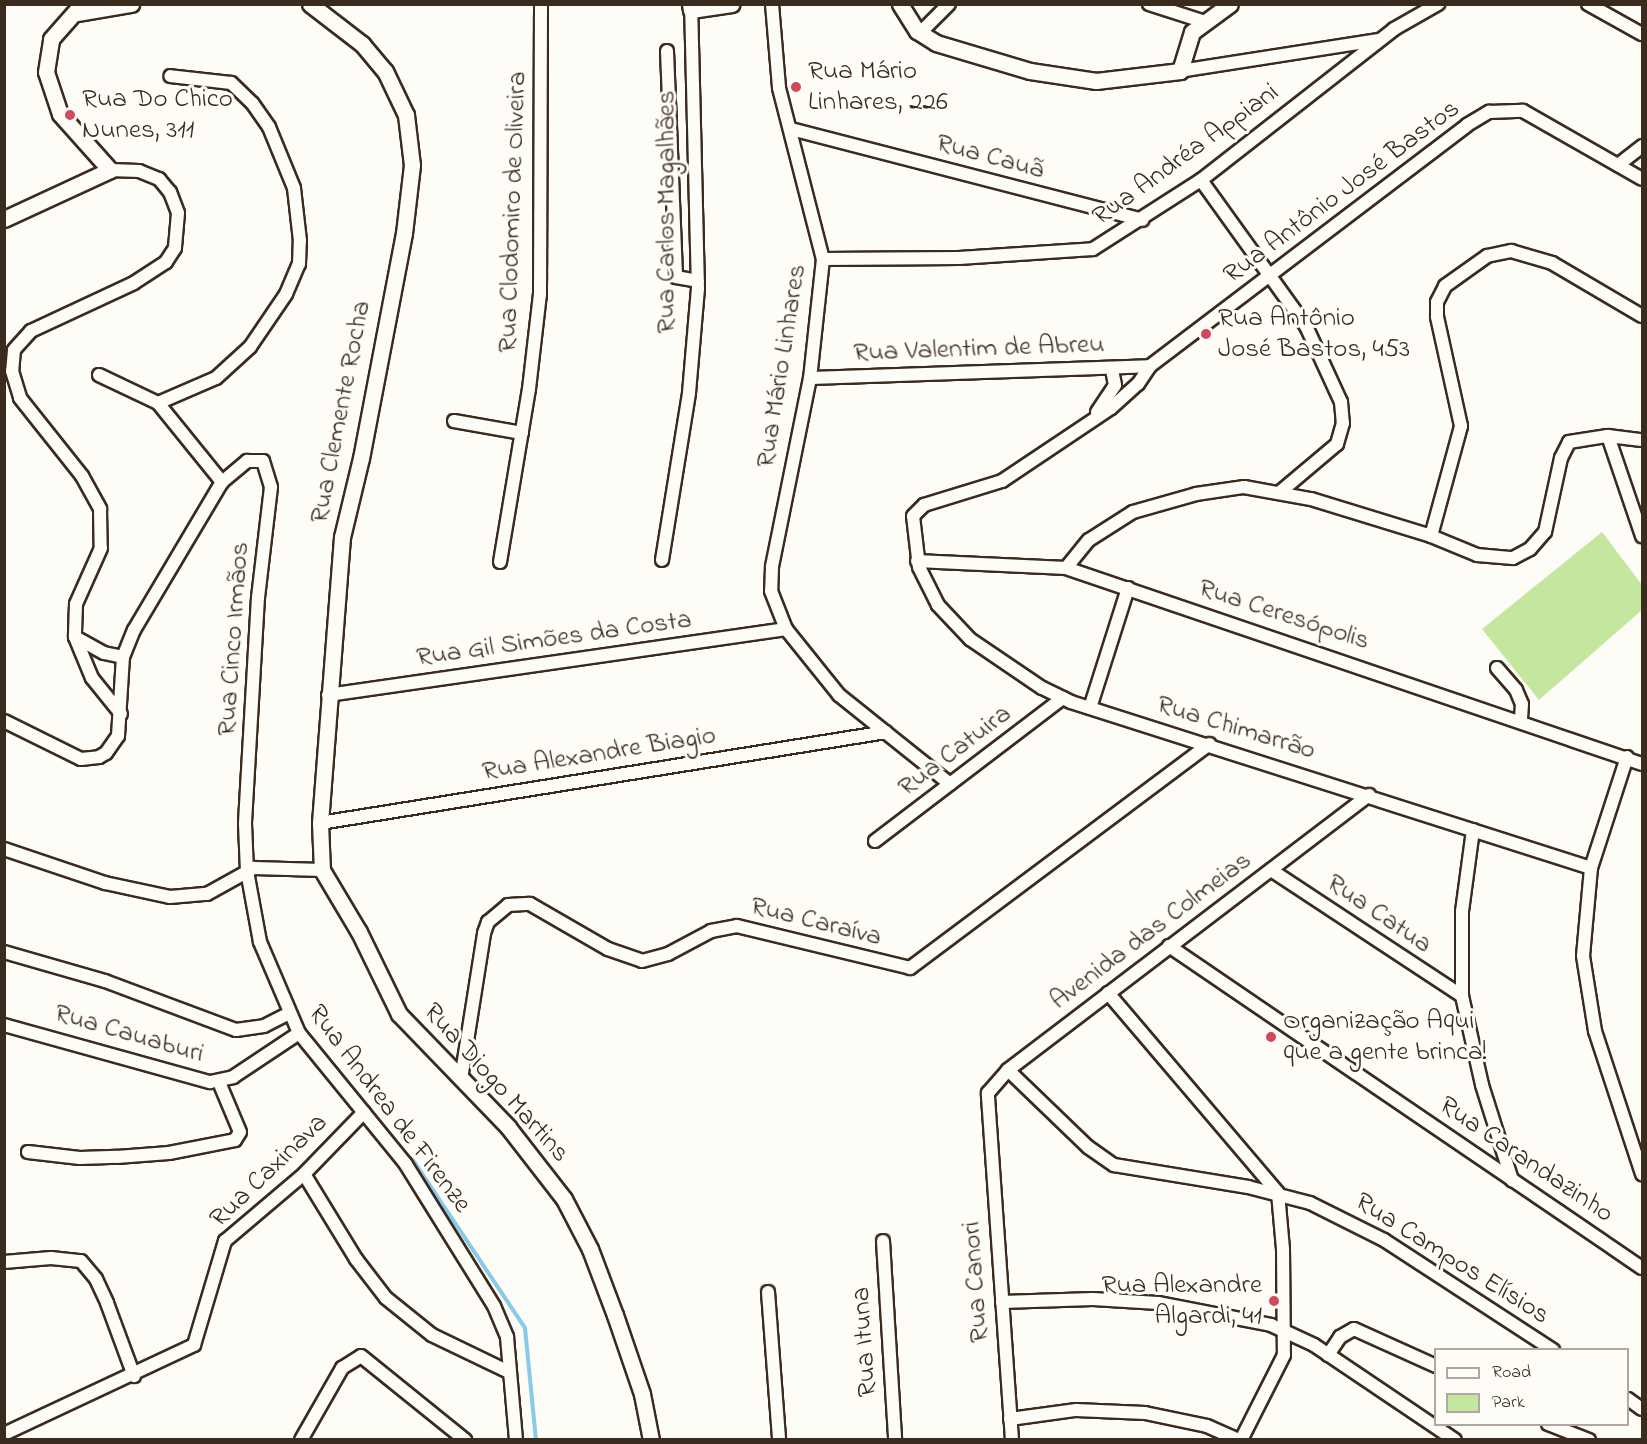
<!DOCTYPE html>
<html>
<head>
<meta charset="utf-8">
<style>
	body { margin:0 }
	#map { position:relative; width:1647px; height:1444px; overflow:hidden; background:#fdfcf7; font-family:"Indie Flower",sans-serif }
	div>[style] { position:absolute }
	[style*='--x'] { left:calc(var(--x)*1px); top:calc(var(--y)*1px); width:calc(var(--w)*1px); rotate:calc(var(--a)*1deg) }
	.green>* { inset:0; background:#c5e69e }
	.stream>* { height:4px; margin:-2px; padding:0 2px; transform-origin:2px; border-radius:2px; background:#87cbe9 }
	.roads { filter:drop-shadow(2px 0 #3b2a1e) drop-shadow(-2px 0 #3b2a1e) drop-shadow(0 2px #3b2a1e) drop-shadow(0 -2px #3b2a1e) }
	.minor>* { height:12px; margin:-6px; padding:0 6px; transform-origin:6px; border-radius:6px; background:#fdfcf7 }
	.tertiary>* { height:15px; margin:-7.5px; padding:0 7.5px; transform-origin:7.5px; border-radius:7.5px; background:#fdfcf7 }
	.dots>* { width:16px; height:16px; translate:-50% -50%; box-sizing:border-box; border:3px solid #fdfcf7; border-radius:50% }
	span { translate:-50% -50%; white-space:nowrap; text-align:center; line-height:1.15; -webkit-text-stroke:6px #fdfcf7; paint-order:stroke }
	.poi-label { font-size:27px; color:#3b2a1e }
	.left { translate:0 -50%; text-align:left }
	.right { translate:-100% -50%; text-align:right }
	.street-label { font-size:27px; color:#3b2a1e }
	.frame { position:absolute; inset:0; border:6px solid #3b2a1e; pointer-events:none }
	.legend { position:absolute; left:1434px; top:1348px; width:195px; height:78px; box-sizing:border-box; background:#fdfcf7; border:2px solid #afa8a0; margin:0; padding:8px 10px; list-style:none; font-size:18px; color:#3b2a1e }
	.legend li { display:flex; align-items:center; gap:12px; height:30px }
	.legend b { width:30px; border:2px solid #afa8a0 }
</style>
</head>
<body>
<div id="map">
	<div class="green">
		<i style="clip-path:polygon(1602px 532px,1642px 585px,1642px 610px,1539px 700px,1482px 629px)"></i>
	</div>
	<div class="stream">
		<i style="--x:413;--y:1160;--w:202;--a:56.3"></i>
		<i style="--x:525;--y:1328;--w:113;--a:84.4"></i>
	</div>
	<div class="roads">
		<div class="minor">
			<i style="--x:772;--y:4;--w:84;--a:85.2"></i>
			<i style="--x:779;--y:88;--w:177;--a:75.6"></i>
			<i style="--x:823;--y:259;--w:120;--a:96.2"></i>
			<i style="--x:810;--y:378;--w:193;--a:101.4"></i>
			<i style="--x:772;--y:567;--w:24;--a:92"></i>
			<i style="--x:771;--y:591;--w:41;--a:68.5"></i>
			<i style="--x:786;--y:629;--w:85;--a:51.2"></i>
			<i style="--x:839;--y:695;--w:142;--a:38.7"></i>
			<i style="--x:1149;--y:4;--w:59;--a:17.8"></i>
			<i style="--x:1588;--y:4;--w:62;--a:29.1"></i>
			<i style="--x:920;--y:33;--w:41;--a:-45"></i>
			<i style="--x:667;--y:51;--w:226;--a:87.7"></i>
			<i style="--x:676;--y:277;--w:22;--a:10"></i>
			<i style="--x:1180;--y:71;--w:200;--a:-8.9"></i>
			<i style="--x:791;--y:129;--w:363;--a:14.5"></i>
			<i style="--x:1618;--y:165;--w:31;--a:-38"></i>
			<i style="--x:110;--y:170;--w:29;--a:2"></i>
			<i style="--x:139;--y:171;--w:22;--a:22"></i>
			<i style="--x:159;--y:179;--w:17;--a:50"></i>
			<i style="--x:170;--y:192;--w:22;--a:69"></i>
			<i style="--x:178;--y:213;--w:35;--a:95"></i>
			<i style="--x:175;--y:248;--w:17;--a:123"></i>
			<i style="--x:166;--y:262;--w:38;--a:147"></i>
			<i style="--x:134;--y:283;--w:114;--a:155"></i>
			<i style="--x:31;--y:331;--w:25;--a:132"></i>
			<i style="--x:14;--y:350;--w:21;--a:95"></i>
			<i style="--x:12;--y:371;--w:28;--a:73"></i>
			<i style="--x:20;--y:398;--w:100;--a:51.5"></i>
			<i style="--x:82;--y:476;--w:38;--a:61"></i>
			<i style="--x:100;--y:509;--w:39;--a:89"></i>
			<i style="--x:101;--y:548;--w:61;--a:114.1"></i>
			<i style="--x:76;--y:604;--w:33;--a:92"></i>
			<i style="--x:75;--y:637;--w:44;--a:67.5"></i>
			<i style="--x:92;--y:678;--w:46;--a:51.1"></i>
			<i style="--x:1201;--y:180;--w:180;--a:54.3"></i>
			<i style="--x:1306;--y:326;--w:84;--a:65.3"></i>
			<i style="--x:1341;--y:402;--w:21;--a:85"></i>
			<i style="--x:1343;--y:423;--w:22;--a:106"></i>
			<i style="--x:1337;--y:444;--w:75;--a:139.9"></i>
			<i style="--x:823;--y:259;--w:136;--a:-0.4"></i>
			<i style="--x:959;--y:258;--w:134;--a:-3.8"></i>
			<i style="--x:1093;--y:249;--w:128;--a:-32.6"></i>
			<i style="--x:1201;--y:180;--w:245;--a:-38"></i>
			<i style="--x:1394;--y:29;--w:51;--a:-29.6"></i>
			<i style="--x:99;--y:375;--w:65;--a:25.4"></i>
			<i style="--x:158;--y:403;--w:102;--a:51"></i>
			<i style="--x:810;--y:378;--w:340;--a:-2"></i>
			<i style="--x:158;--y:403;--w:63;--a:-23.3"></i>
			<i style="--x:216;--y:378;--w:46;--a:-42.4"></i>
			<i style="--x:250;--y:347;--w:64;--a:-55.8"></i>
			<i style="--x:286;--y:294;--w:33;--a:-67"></i>
			<i style="--x:299;--y:264;--w:23;--a:-88"></i>
			<i style="--x:300;--y:241;--w:53;--a:-96.5"></i>
			<i style="--x:294;--y:188;--w:66;--a:-112.3"></i>
			<i style="--x:269;--y:127;--w:29;--a:-125"></i>
			<i style="--x:252;--y:103;--w:29;--a:-136"></i>
			<i style="--x:231;--y:83;--w:61;--a:-173.5"></i>
			<i style="--x:1097;--y:412;--w:32;--a:-56"></i>
			<i style="--x:1115;--y:385;--w:16;--a:-101"></i>
			<i style="--x:454;--y:421;--w:69;--a:10"></i>
			<i style="--x:1608;--y:436;--w:106;--a:71.2"></i>
			<i style="--x:1431;--y:536;--w:114;--a:-74.7"></i>
			<i style="--x:1461;--y:426;--w:112;--a:-102.4"></i>
			<i style="--x:1437;--y:317;--w:15;--a:-90"></i>
			<i style="--x:1437;--y:302;--w:18;--a:-63"></i>
			<i style="--x:1445;--y:286;--w:52;--a:-35.5"></i>
			<i style="--x:1487;--y:256;--w:25;--a:-12"></i>
			<i style="--x:1511;--y:251;--w:43;--a:16.3"></i>
			<i style="--x:1552;--y:263;--w:104;--a:30.5"></i>
			<i style="--x:662;--y:560;--w:169;--a:-80.8"></i>
			<i style="--x:689;--y:393;--w:104;--a:-85.1"></i>
			<i style="--x:698;--y:289;--w:279;--a:-91.4"></i>
			<i style="--x:917;--y:561;--w:149;--a:2.7"></i>
			<i style="--x:1066;--y:568;--w:608;--a:18.79"></i>
			<i style="--x:500;--y:562;--w:175;--a:-80.5"></i>
			<i style="--x:529;--y:389;--w:96;--a:-83.4"></i>
			<i style="--x:540;--y:294;--w:290;--a:-89.8"></i>
			<i style="--x:1066;--y:568;--w:36;--a:-51"></i>
			<i style="--x:1089;--y:540;--w:52;--a:-32.5"></i>
			<i style="--x:1133;--y:512;--w:66;--a:-15.9"></i>
			<i style="--x:1196;--y:494;--w:49;--a:-8.3"></i>
			<i style="--x:1244;--y:487;--w:68;--a:10.2"></i>
			<i style="--x:1311;--y:499;--w:126;--a:17.1"></i>
			<i style="--x:1431;--y:536;--w:50;--a:22.4"></i>
			<i style="--x:1477;--y:555;--w:36;--a:5"></i>
			<i style="--x:1513;--y:558;--w:19;--a:-28"></i>
			<i style="--x:1530;--y:549;--w:23;--a:-49"></i>
			<i style="--x:1545;--y:532;--w:76;--a:-77.8"></i>
			<i style="--x:1561;--y:458;--w:18;--a:-63"></i>
			<i style="--x:1569;--y:442;--w:39;--a:-9"></i>
			<i style="--x:1608;--y:436;--w:34;--a:7"></i>
			<i style="--x:75;--y:637;--w:33;--a:29"></i>
			<i style="--x:104;--y:653;--w:19;--a:12"></i>
			<i style="--x:1497;--y:668;--w:29;--a:49"></i>
			<i style="--x:1516;--y:690;--w:15;--a:67"></i>
			<i style="--x:1522;--y:704;--w:16;--a:94"></i>
			<i style="--x:328;--y:695;--w:463;--a:-8.2"></i>
			<i style="--x:1090;--y:708;--w:126;--a:-72.4"></i>
			<i style="--x:4;--y:721;--w:86;--a:26.3"></i>
			<i style="--x:81;--y:759;--w:18;--a:-6"></i>
			<i style="--x:99;--y:757;--w:8;--a:-30"></i>
			<i style="--x:106;--y:753;--w:21;--a:-55"></i>
			<i style="--x:118;--y:736;--w:79;--a:-86.4"></i>
			<i style="--x:123;--y:657;--w:29;--a:-68"></i>
			<i style="--x:134;--y:630;--w:172;--a:-59.3"></i>
			<i style="--x:222;--y:482;--w:33;--a:-40"></i>
			<i style="--x:247;--y:461;--w:16;--a:0"></i>
			<i style="--x:263;--y:461;--w:27;--a:73"></i>
			<i style="--x:271;--y:487;--w:111;--a:96.7"></i>
			<i style="--x:258;--y:597;--w:227;--a:93.3"></i>
			<i style="--x:245;--y:824;--w:47;--a:87.6"></i>
			<i style="--x:247;--y:871;--w:72;--a:79.6"></i>
			<i style="--x:260;--y:942;--w:99;--a:66.8"></i>
			<i style="--x:299;--y:1033;--w:168;--a:50.8"></i>
			<i style="--x:405;--y:1163;--w:168;--a:58.1"></i>
			<i style="--x:494;--y:1306;--w:34;--a:67"></i>
			<i style="--x:507;--y:1337;--w:103;--a:85"></i>
			<i style="--x:1627;--y:757;--w:117;--a:108"></i>
			<i style="--x:1591;--y:868;--w:88;--a:95.2"></i>
			<i style="--x:1583;--y:956;--w:76;--a:80.9"></i>
			<i style="--x:1595;--y:1031;--w:151;--a:71.8"></i>
			<i style="--x:320;--y:823;--w:573;--a:-9.13"></i>
			<i style="--x:1473;--y:830;--w:82;--a:97.7"></i>
			<i style="--x:1462;--y:911;--w:85;--a:90"></i>
			<i style="--x:1462;--y:996;--w:91;--a:77.3"></i>
			<i style="--x:1482;--y:1085;--w:100;--a:72.5"></i>
			<i style="--x:875;--y:841;--w:236;--a:-37.3"></i>
			<i style="--x:4;--y:849;--w:107;--a:18.6"></i>
			<i style="--x:105;--y:883;--w:66;--a:12.2"></i>
			<i style="--x:170;--y:897;--w:37;--a:-5"></i>
			<i style="--x:207;--y:894;--w:54;--a:-29"></i>
			<i style="--x:254;--y:868;--w:68;--a:1.7"></i>
			<i style="--x:1591;--y:868;--w:546;--a:-162.3"></i>
			<i style="--x:1071;--y:702;--w:32;--a:-154"></i>
			<i style="--x:1042;--y:688;--w:87;--a:-145.8"></i>
			<i style="--x:970;--y:639;--w:47;--a:-133.3"></i>
			<i style="--x:938;--y:605;--w:42;--a:-116.6"></i>
			<i style="--x:919;--y:567;--w:51;--a:-96.7"></i>
			<i style="--x:913;--y:516;--w:16;--a:-45"></i>
			<i style="--x:924;--y:505;--w:82;--a:-17.1"></i>
			<i style="--x:1002;--y:481;--w:131;--a:-33.8"></i>
			<i style="--x:1111;--y:408;--w:36;--a:-42"></i>
			<i style="--x:1138;--y:384;--w:22;--a:-56"></i>
			<i style="--x:1150;--y:366;--w:398;--a:-37.2"></i>
			<i style="--x:1467;--y:125;--w:26;--a:-31"></i>
			<i style="--x:1489;--y:112;--w:34;--a:-2"></i>
			<i style="--x:1523;--y:111;--w:137;--a:29.7"></i>
			<i style="--x:1271;--y:870;--w:229;--a:33.4"></i>
			<i style="--x:1169;--y:946;--w:572;--a:34.25"></i>
			<i style="--x:4;--y:952;--w:105;--a:16"></i>
			<i style="--x:105;--y:981;--w:140;--a:20.5"></i>
			<i style="--x:236;--y:1030;--w:28;--a:-8"></i>
			<i style="--x:264;--y:1026;--w:27;--a:-27"></i>
			<i style="--x:1108;--y:993;--w:262;--a:49.6"></i>
			<i style="--x:1278;--y:1193;--w:56;--a:84.9"></i>
			<i style="--x:1283;--y:1249;--w:106;--a:89.5"></i>
			<i style="--x:1284;--y:1355;--w:95;--a:116.8"></i>
			<i style="--x:4;--y:1025;--w:214;--a:15.5"></i>
			<i style="--x:210;--y:1082;--w:24;--a:-12"></i>
			<i style="--x:233;--y:1077;--w:79;--a:-33.7"></i>
			<i style="--x:1008;--y:1070;--w:111;--a:43.9"></i>
			<i style="--x:1088;--y:1147;--w:32;--a:35"></i>
			<i style="--x:1114;--y:1165;--w:136;--a:9.3"></i>
			<i style="--x:1248;--y:1187;--w:64;--a:14.5"></i>
			<i style="--x:1310;--y:1203;--w:83;--a:26.6"></i>
			<i style="--x:1384;--y:1240;--w:202;--a:33.1"></i>
			<i style="--x:461;--y:1079;--w:148;--a:-81"></i>
			<i style="--x:484;--y:933;--w:12;--a:-70"></i>
			<i style="--x:488;--y:922;--w:26;--a:-40"></i>
			<i style="--x:508;--y:905;--w:22;--a:-3"></i>
			<i style="--x:530;--y:904;--w:90;--a:30"></i>
			<i style="--x:608;--y:949;--w:36;--a:19"></i>
			<i style="--x:642;--y:961;--w:27;--a:-15"></i>
			<i style="--x:668;--y:954;--w:49;--a:-28.1"></i>
			<i style="--x:711;--y:931;--w:26;--a:-11"></i>
			<i style="--x:737;--y:926;--w:178;--a:13.6"></i>
			<i style="--x:910;--y:968;--w:374;--a:-36.8"></i>
			<i style="--x:28;--y:1152;--w:52;--a:6.6"></i>
			<i style="--x:80;--y:1158;--w:37;--a:-2"></i>
			<i style="--x:117;--y:1157;--w:52;--a:-4.4"></i>
			<i style="--x:169;--y:1153;--w:67;--a:-11.1"></i>
			<i style="--x:235;--y:1140;--w:9;--a:-58"></i>
			<i style="--x:240;--y:1132;--w:54;--a:-112.8"></i>
			<i style="--x:304;--y:1174;--w:100;--a:58.5"></i>
			<i style="--x:356;--y:1259;--w:49;--a:52.4"></i>
			<i style="--x:386;--y:1298;--w:59;--a:38.8"></i>
			<i style="--x:432;--y:1335;--w:85;--a:25.7"></i>
			<i style="--x:883;--y:1241;--w:199;--a:86.5"></i>
			<i style="--x:4;--y:1262;--w:47;--a:-4.9"></i>
			<i style="--x:51;--y:1258;--w:30;--a:6"></i>
			<i style="--x:81;--y:1261;--w:23;--a:50"></i>
			<i style="--x:96;--y:1279;--w:26;--a:65"></i>
			<i style="--x:107;--y:1303;--w:78;--a:69.7"></i>
			<i style="--x:768;--y:1292;--w:148;--a:85.7"></i>
			<i style="--x:1002;--y:1302;--w:91;--a:-1.9"></i>
			<i style="--x:1093;--y:1299;--w:65;--a:3.5"></i>
			<i style="--x:1158;--y:1303;--w:115;--a:11"></i>
			<i style="--x:1271;--y:1325;--w:47;--a:24.9"></i>
			<i style="--x:1314;--y:1345;--w:170;--a:34"></i>
			<i style="--x:1328;--y:1355;--w:22;--a:-56"></i>
			<i style="--x:1340;--y:1337;--w:16;--a:-30"></i>
			<i style="--x:1354;--y:1329;--w:90;--a:24.3"></i>
			<i style="--x:1628;--y:1399;--w:17;--a:36"></i>
			<i style="--x:1010;--y:1419;--w:67;--a:-7.8"></i>
			<i style="--x:1076;--y:1410;--w:69;--a:2.5"></i>
			<i style="--x:1145;--y:1413;--w:63;--a:11.8"></i>
			<i style="--x:1207;--y:1426;--w:34;--a:24"></i>
			<i style="--x:1548;--y:1424;--w:44;--a:21.3"></i>
			<i style="--x:4;--y:1434;--w:210;--a:-25.1"></i>
			<i style="--x:194;--y:1345;--w:109;--a:-73.4"></i>
			<i style="--x:225;--y:1241;--w:104;--a:-40.3"></i>
			<i style="--x:304;--y:1174;--w:86;--a:-45.9"></i>
			<i style="--x:301;--y:1440;--w:83;--a:-60.3"></i>
			<i style="--x:342;--y:1368;--w:22;--a:-32"></i>
			<i style="--x:361;--y:1356;--w:134;--a:38.9"></i>
			<i style="--x:1012;--y:1440;--w:348;--a:-94"></i>
			<i style="--x:988;--y:1093;--w:30;--a:-49"></i>
			<i style="--x:1008;--y:1070;--w:454;--a:-37.3"></i>
		</div>
		<div class="tertiary">
			<i style="--x:310;--y:4;--w:66;--a:37.6"></i>
			<i style="--x:362;--y:44;--w:35;--a:50"></i>
			<i style="--x:385;--y:71;--w:49;--a:64.5"></i>
			<i style="--x:406;--y:115;--w:50;--a:83.2"></i>
			<i style="--x:412;--y:165;--w:68;--a:96.7"></i>
			<i style="--x:404;--y:233;--w:229;--a:100.8"></i>
			<i style="--x:361;--y:458;--w:81;--a:103.5"></i>
			<i style="--x:342;--y:537;--w:287;--a:94.4"></i>
			<i style="--x:320;--y:823;--w:47;--a:87.6"></i>
			<i style="--x:322;--y:870;--w:72;--a:59.2"></i>
			<i style="--x:359;--y:932;--w:91;--a:64"></i>
			<i style="--x:399;--y:1014;--w:157;--a:46"></i>
			<i style="--x:508;--y:1127;--w:91;--a:52.1"></i>
			<i style="--x:564;--y:1199;--w:56;--a:62.5"></i>
			<i style="--x:590;--y:1249;--w:71;--a:69.3"></i>
			<i style="--x:615;--y:1315;--w:83;--a:71.1"></i>
			<i style="--x:642;--y:1394;--w:47;--a:78.9"></i>
			<i style="--x:690;--y:4;--w:6;--a:81"></i>
			<i style="--x:691;--y:10;--w:41;--a:-8.3"></i>
			<i style="--x:900;--y:4;--w:32;--a:58"></i>
			<i style="--x:917;--y:31;--w:22;--a:32"></i>
			<i style="--x:936;--y:43;--w:98;--a:16.6"></i>
			<i style="--x:1030;--y:71;--w:67;--a:8.6"></i>
			<i style="--x:1096;--y:81;--w:85;--a:-6.8"></i>
			<i style="--x:1180;--y:71;--w:41;--a:-72.9"></i>
			<i style="--x:1192;--y:32;--w:47;--a:-36.4"></i>
			<i style="--x:77;--y:13;--w:55;--a:-9.5"></i>
			<i style="--x:4;--y:219;--w:117;--a:-24.8"></i>
			<i style="--x:110;--y:170;--w:75;--a:-131.8"></i>
			<i style="--x:60;--y:114;--w:44;--a:-108.4"></i>
			<i style="--x:46;--y:72;--w:33;--a:-81"></i>
			<i style="--x:51;--y:39;--w:47;--a:-48.5"></i>
		</div>
	</div>
	<div class="dots">
		<i style="left:796px;top:87px;background:#d1495b"></i>
		<i style="left:70px;top:115px;background:#d1495b"></i>
		<i style="left:1206px;top:334px;background:#d1495b"></i>
		<i style="left:1271px;top:1037px;background:#d1495b"></i>
		<i style="left:1274px;top:1301px;background:#d1495b"></i>
	</div>
	<div class="poi-label">
		<span class="left" style="left:808px;top:87px">Rua Mário<br>Linhares, 226</span>
		<span class="left" style="left:82px;top:115px">Rua Do Chico<br>Nunes, 311</span>
		<span class="left" style="left:1218px;top:334px">Rua Antônio<br>José Bastos, 453</span>
		<span class="left" style="left:1283px;top:1037px">Organização Aqui<br>que a gente brinca!</span>
		<span class="right" style="left:1262px;top:1301px">Rua Alexandre<br>Algardi, 41</span>
	</div>
	<div class="street-label">
		<span style="left:1186px;top:155px;rotate:-36deg">Rua Andréa Appiani</span>
		<span style="left:990px;top:157px;rotate:15deg">Rua Cauã</span>
		<span style="left:1342px;top:192px;rotate:-37deg">Rua Antônio José Bastos</span>
		<span style="left:513px;top:212px;rotate:-88deg">Rua Clodomiro de Oliveira</span>
		<span style="left:667px;top:212px;rotate:-90deg">Rua Carlos Magalhães</span>
		<span style="left:979px;top:349px;rotate:-2deg">Rua Valentim de Abreu</span>
		<span style="left:782px;top:366px;rotate:-81deg">Rua Mário Linhares</span>
		<span style="left:341px;top:412px;rotate:-79deg">Rua Clemente Rocha</span>
		<span style="left:1284px;top:615px;rotate:18deg">Rua Ceresópolis</span>
		<span style="left:234px;top:639px;rotate:-86deg">Rua Cinco Irmãos</span>
		<span style="left:554px;top:639px;rotate:-8deg">Rua Gil Simões da Costa</span>
		<span style="left:1236px;top:728px;rotate:17deg">Rua Chimarrão</span>
		<span style="left:955px;top:751px;rotate:-37deg">Rua Catuira</span>
		<span style="left:599px;top:754px;rotate:-9deg">Rua Alexandre Biagio</span>
		<span style="left:1379px;top:914px;rotate:34deg">Rua Catua</span>
		<span style="left:816px;top:922px;rotate:14deg">Rua Caraíva</span>
		<span style="left:1151px;top:931px;rotate:-37deg">Avenida das Colmeias</span>
		<span style="left:129px;top:1034px;rotate:16deg">Rua Cauaburi</span>
		<span style="left:496px;top:1083px;rotate:48deg">Rua Diogo Martins</span>
		<span style="left:389px;top:1109px;rotate:53deg">Rua Andrea de Firenze</span>
		<span style="left:1526px;top:1160px;rotate:34deg">Rua Carandazinho</span>
		<span style="left:269px;top:1171px;rotate:-44deg">Rua Caxinava</span>
		<span style="left:1452px;top:1259px;rotate:32deg">Rua Campos Elísios</span>
		<span style="left:976px;top:1282px;rotate:-94deg">Rua Canori</span>
		<span style="left:865px;top:1342px;rotate:-94deg">Rua Ituna</span>
	</div>
	<div class="frame"></div>
	<ul class="legend">
	<li><b style="height:8px;background:#fdfcf7"></b>Road</li>
	<li><b style="height:16px;background:#c5e69e"></b>Park</li>
	</ul>
</div>
</body>
</html>
